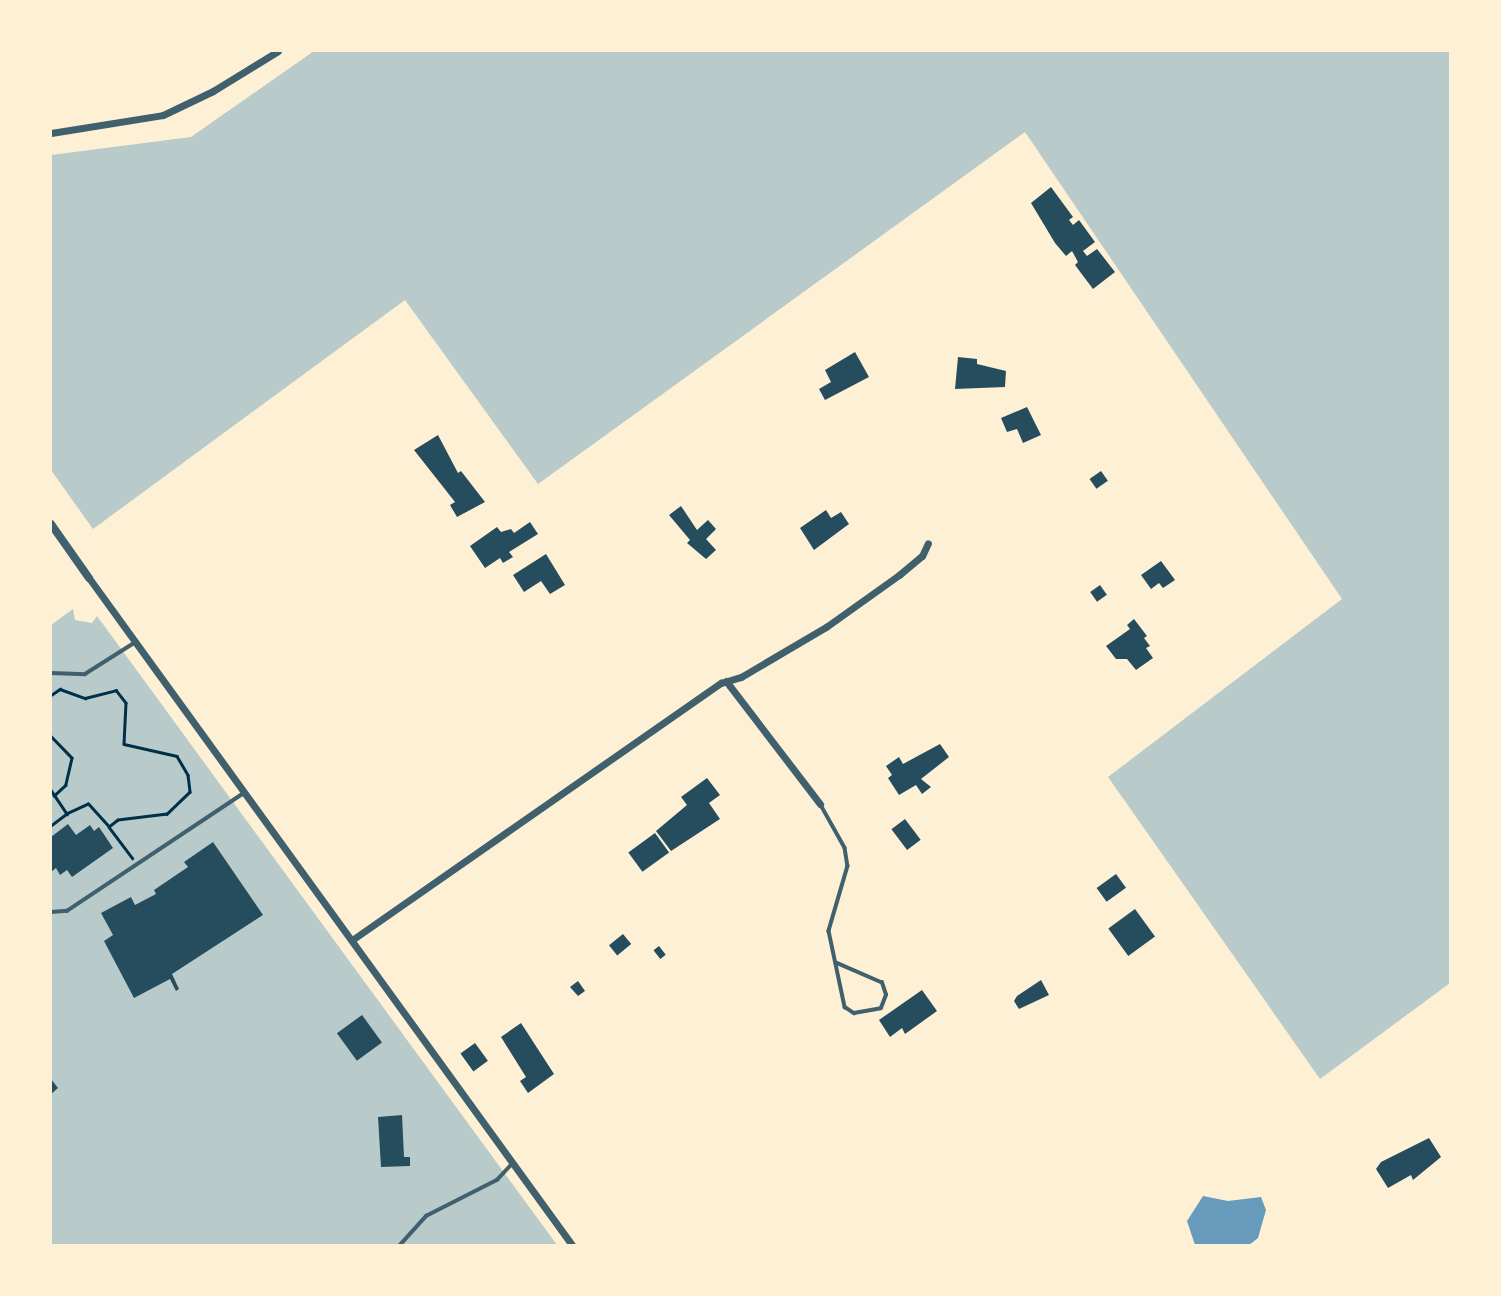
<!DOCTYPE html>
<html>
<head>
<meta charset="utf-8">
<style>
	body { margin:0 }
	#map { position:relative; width:1501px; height:1296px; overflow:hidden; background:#fdf0d5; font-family:Figtree,sans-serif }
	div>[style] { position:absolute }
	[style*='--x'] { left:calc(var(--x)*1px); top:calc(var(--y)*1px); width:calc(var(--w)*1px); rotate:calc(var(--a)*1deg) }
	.green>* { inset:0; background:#b9caca }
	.water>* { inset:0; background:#669bbc }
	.building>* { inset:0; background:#264d5e; transform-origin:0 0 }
	.path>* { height:2.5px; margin:-1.25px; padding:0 1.25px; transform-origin:1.25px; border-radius:1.25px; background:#003049 }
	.service>* { height:3.5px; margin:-1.75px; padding:0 1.75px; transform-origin:1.75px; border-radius:1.75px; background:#3f606c }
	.minor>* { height:7px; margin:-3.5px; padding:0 3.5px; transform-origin:3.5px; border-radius:3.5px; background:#3f606c }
	.tertiary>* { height:8px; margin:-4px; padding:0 4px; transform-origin:4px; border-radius:4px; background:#3f606c }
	span { translate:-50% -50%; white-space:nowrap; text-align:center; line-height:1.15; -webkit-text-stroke:7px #fdf0d5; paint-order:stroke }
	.frame { position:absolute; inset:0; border:52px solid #fdf0d5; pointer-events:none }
</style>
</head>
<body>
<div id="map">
	<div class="green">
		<i style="clip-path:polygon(314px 51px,1450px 51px,1450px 983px,1320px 1079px,1108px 777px,1342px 599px,1025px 132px,538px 484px,405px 300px,93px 529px,51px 470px,51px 155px,191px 137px)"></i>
		<i style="clip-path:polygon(73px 609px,75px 620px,92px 623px,97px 616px,557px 1245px,51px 1245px,51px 625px)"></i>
	</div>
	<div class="water">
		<i style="clip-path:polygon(1203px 1196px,1228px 1201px,1261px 1197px,1266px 1210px,1258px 1238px,1249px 1245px,1195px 1245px,1187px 1221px)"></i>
	</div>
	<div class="building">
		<i style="clip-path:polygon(1051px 187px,1073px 217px,1069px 220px,1073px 225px,1079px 220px,1095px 242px,1083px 251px,1087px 256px,1097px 249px,1115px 272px,1093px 289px,1075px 265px,1078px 262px,1072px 251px,1066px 256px,1055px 243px,1031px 203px)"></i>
		<i style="clip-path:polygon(855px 352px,869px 377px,825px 400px,819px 389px,831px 382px,825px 370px)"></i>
		<i style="clip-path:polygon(958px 357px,977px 359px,977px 364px,1006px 371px,1005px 387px,955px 389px)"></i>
		<i style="clip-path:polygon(1027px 407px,1041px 435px,1023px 443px,1017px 429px,1007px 432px,1001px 418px)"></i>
		<i style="clip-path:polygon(438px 435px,458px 473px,461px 471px,485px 502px,457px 517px,450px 505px,455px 502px,414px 450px)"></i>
		<i style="left:1101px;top:471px;width:12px;height:14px;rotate:55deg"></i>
		<i style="clip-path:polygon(681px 506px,697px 530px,708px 520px,716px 529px,706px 539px,716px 550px,706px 559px,687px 543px,690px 540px,669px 515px)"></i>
		<i style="clip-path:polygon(826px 510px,831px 518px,841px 512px,849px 524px,814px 550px,800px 528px)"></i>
		<i style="clip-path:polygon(530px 522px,538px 534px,509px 552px,513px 557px,503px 563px,500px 558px,485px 568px,470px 546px,497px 527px,501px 532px,511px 529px,514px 533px)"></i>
		<i style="clip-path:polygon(546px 554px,565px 585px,550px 594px,541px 581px,524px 592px,513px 575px)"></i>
		<i style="clip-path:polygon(1161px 561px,1175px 580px,1163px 588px,1159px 583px,1151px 589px,1141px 575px)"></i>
		<i style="left:1100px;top:585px;width:12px;height:12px;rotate:55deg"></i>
		<i style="clip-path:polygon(1134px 619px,1147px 636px,1144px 638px,1150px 646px,1146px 648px,1153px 658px,1136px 670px,1127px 659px,1116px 659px,1106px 646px,1130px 629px,1127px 625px)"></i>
		<i style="clip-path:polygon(940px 744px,949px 757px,921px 779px,931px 787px,922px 794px,916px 785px,899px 795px,888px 778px,892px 775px,886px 766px,899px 757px,903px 764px)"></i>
		<i style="clip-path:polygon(707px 778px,720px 795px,709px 803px,720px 819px,671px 851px,656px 831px,687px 805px,681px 797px)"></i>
		<i style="left:905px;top:819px;width:26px;height:17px;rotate:53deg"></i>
		<i style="clip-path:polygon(68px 824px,76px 835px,90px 825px,94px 831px,99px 827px,113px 848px,72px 877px,67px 870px,60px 875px,56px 868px,51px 872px,51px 837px)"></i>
		<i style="left:655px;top:833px;width:24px;height:33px;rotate:54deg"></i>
		<i style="clip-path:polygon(213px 842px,263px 915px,172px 974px,179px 989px,176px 991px,170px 979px,134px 998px,104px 941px,113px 935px,101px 913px,131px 897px,135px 905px,156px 894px,154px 890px,188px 867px,184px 862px)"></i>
		<i style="left:1116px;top:874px;width:17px;height:24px;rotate:54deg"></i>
		<i style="left:1135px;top:909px;width:34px;height:33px;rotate:54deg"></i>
		<i style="left:623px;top:934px;width:13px;height:18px;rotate:51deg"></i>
		<i style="left:659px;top:946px;width:11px;height:7px;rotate:52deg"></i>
		<i style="clip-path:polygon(1041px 980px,1049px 995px,1019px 1009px,1014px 1001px,1017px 996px)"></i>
		<i style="clip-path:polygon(578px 981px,585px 991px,578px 996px,570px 987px)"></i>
		<i style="clip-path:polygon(922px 990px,937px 1011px,905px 1034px,902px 1028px,890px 1037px,879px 1020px)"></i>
		<i style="left:362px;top:1015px;width:34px;height:31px;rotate:54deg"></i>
		<i style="clip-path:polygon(521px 1023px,554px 1074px,528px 1093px,520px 1081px,526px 1077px,501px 1037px)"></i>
		<i style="left:475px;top:1043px;width:22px;height:18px;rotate:54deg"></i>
		<i style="clip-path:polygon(51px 1079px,58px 1088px,51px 1094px)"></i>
		<i style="clip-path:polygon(402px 1115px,404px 1157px,410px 1157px,410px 1166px,381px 1167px,378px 1117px)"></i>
		<i style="clip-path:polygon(1429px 1138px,1441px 1157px,1413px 1180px,1411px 1175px,1388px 1188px,1376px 1169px,1381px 1162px)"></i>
	</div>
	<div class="path">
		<i style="--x:51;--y:695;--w:11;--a:-34"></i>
		<i style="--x:60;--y:689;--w:27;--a:20"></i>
		<i style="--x:85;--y:698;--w:32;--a:-14"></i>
		<i style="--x:116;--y:690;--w:16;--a:52"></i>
		<i style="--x:126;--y:703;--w:41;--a:92.8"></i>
		<i style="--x:124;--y:744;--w:54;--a:12.8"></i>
		<i style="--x:177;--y:756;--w:22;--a:60"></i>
		<i style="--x:188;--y:775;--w:17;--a:83"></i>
		<i style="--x:190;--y:792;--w:32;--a:136"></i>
		<i style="--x:167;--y:814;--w:49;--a:173"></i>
		<i style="--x:118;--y:820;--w:11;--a:142"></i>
		<i style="--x:109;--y:827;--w:31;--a:-132"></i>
		<i style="--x:88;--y:804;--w:23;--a:155"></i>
		<i style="--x:51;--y:736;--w:30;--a:46"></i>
		<i style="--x:72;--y:758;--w:28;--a:103"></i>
		<i style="--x:66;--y:785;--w:16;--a:137"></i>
		<i style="--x:51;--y:790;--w:29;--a:56"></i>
		<i style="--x:67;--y:814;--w:20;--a:143"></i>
		<i style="--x:109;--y:827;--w:39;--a:53"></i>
	</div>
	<div class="service">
		<i style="--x:51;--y:673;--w:34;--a:2"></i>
		<i style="--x:85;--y:674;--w:58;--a:-32.3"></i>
		<i style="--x:821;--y:805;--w:49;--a:60.8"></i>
		<i style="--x:845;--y:848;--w:18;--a:81"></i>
		<i style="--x:848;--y:866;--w:68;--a:106.3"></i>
		<i style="--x:829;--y:931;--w:78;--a:78.1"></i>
		<i style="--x:845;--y:1007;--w:11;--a:34"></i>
		<i style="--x:854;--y:1013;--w:27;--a:-10"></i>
		<i style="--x:881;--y:1008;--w:14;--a:-69"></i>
		<i style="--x:886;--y:995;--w:13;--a:-108"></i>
		<i style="--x:882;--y:983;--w:50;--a:-156.5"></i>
		<i style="--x:51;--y:912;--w:16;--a:-4"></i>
		<i style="--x:67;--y:911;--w:213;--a:-33.7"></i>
		<i style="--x:400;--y:1245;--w:39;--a:-48"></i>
		<i style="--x:426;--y:1216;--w:80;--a:-26.9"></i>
		<i style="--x:497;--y:1180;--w:22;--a:-47"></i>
	</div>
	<div class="minor">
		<i style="--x:51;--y:133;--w:113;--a:-9.1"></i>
		<i style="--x:163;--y:115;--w:55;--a:-25.6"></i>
		<i style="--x:213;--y:91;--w:76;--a:-31.6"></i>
		<i style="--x:89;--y:578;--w:824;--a:54.09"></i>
		<i style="--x:726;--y:681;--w:155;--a:52.6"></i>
		<i style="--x:352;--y:940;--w:450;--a:-34.9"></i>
		<i style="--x:721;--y:683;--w:21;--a:-17"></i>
		<i style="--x:741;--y:677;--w:99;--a:-30.5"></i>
		<i style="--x:826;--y:627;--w:90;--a:-35.5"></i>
		<i style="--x:899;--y:575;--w:30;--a:-40"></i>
		<i style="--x:922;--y:556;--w:14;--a:-65"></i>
	</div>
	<div class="tertiary">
		<i style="--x:51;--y:524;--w:66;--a:54.9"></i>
	</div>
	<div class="frame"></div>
</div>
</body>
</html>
